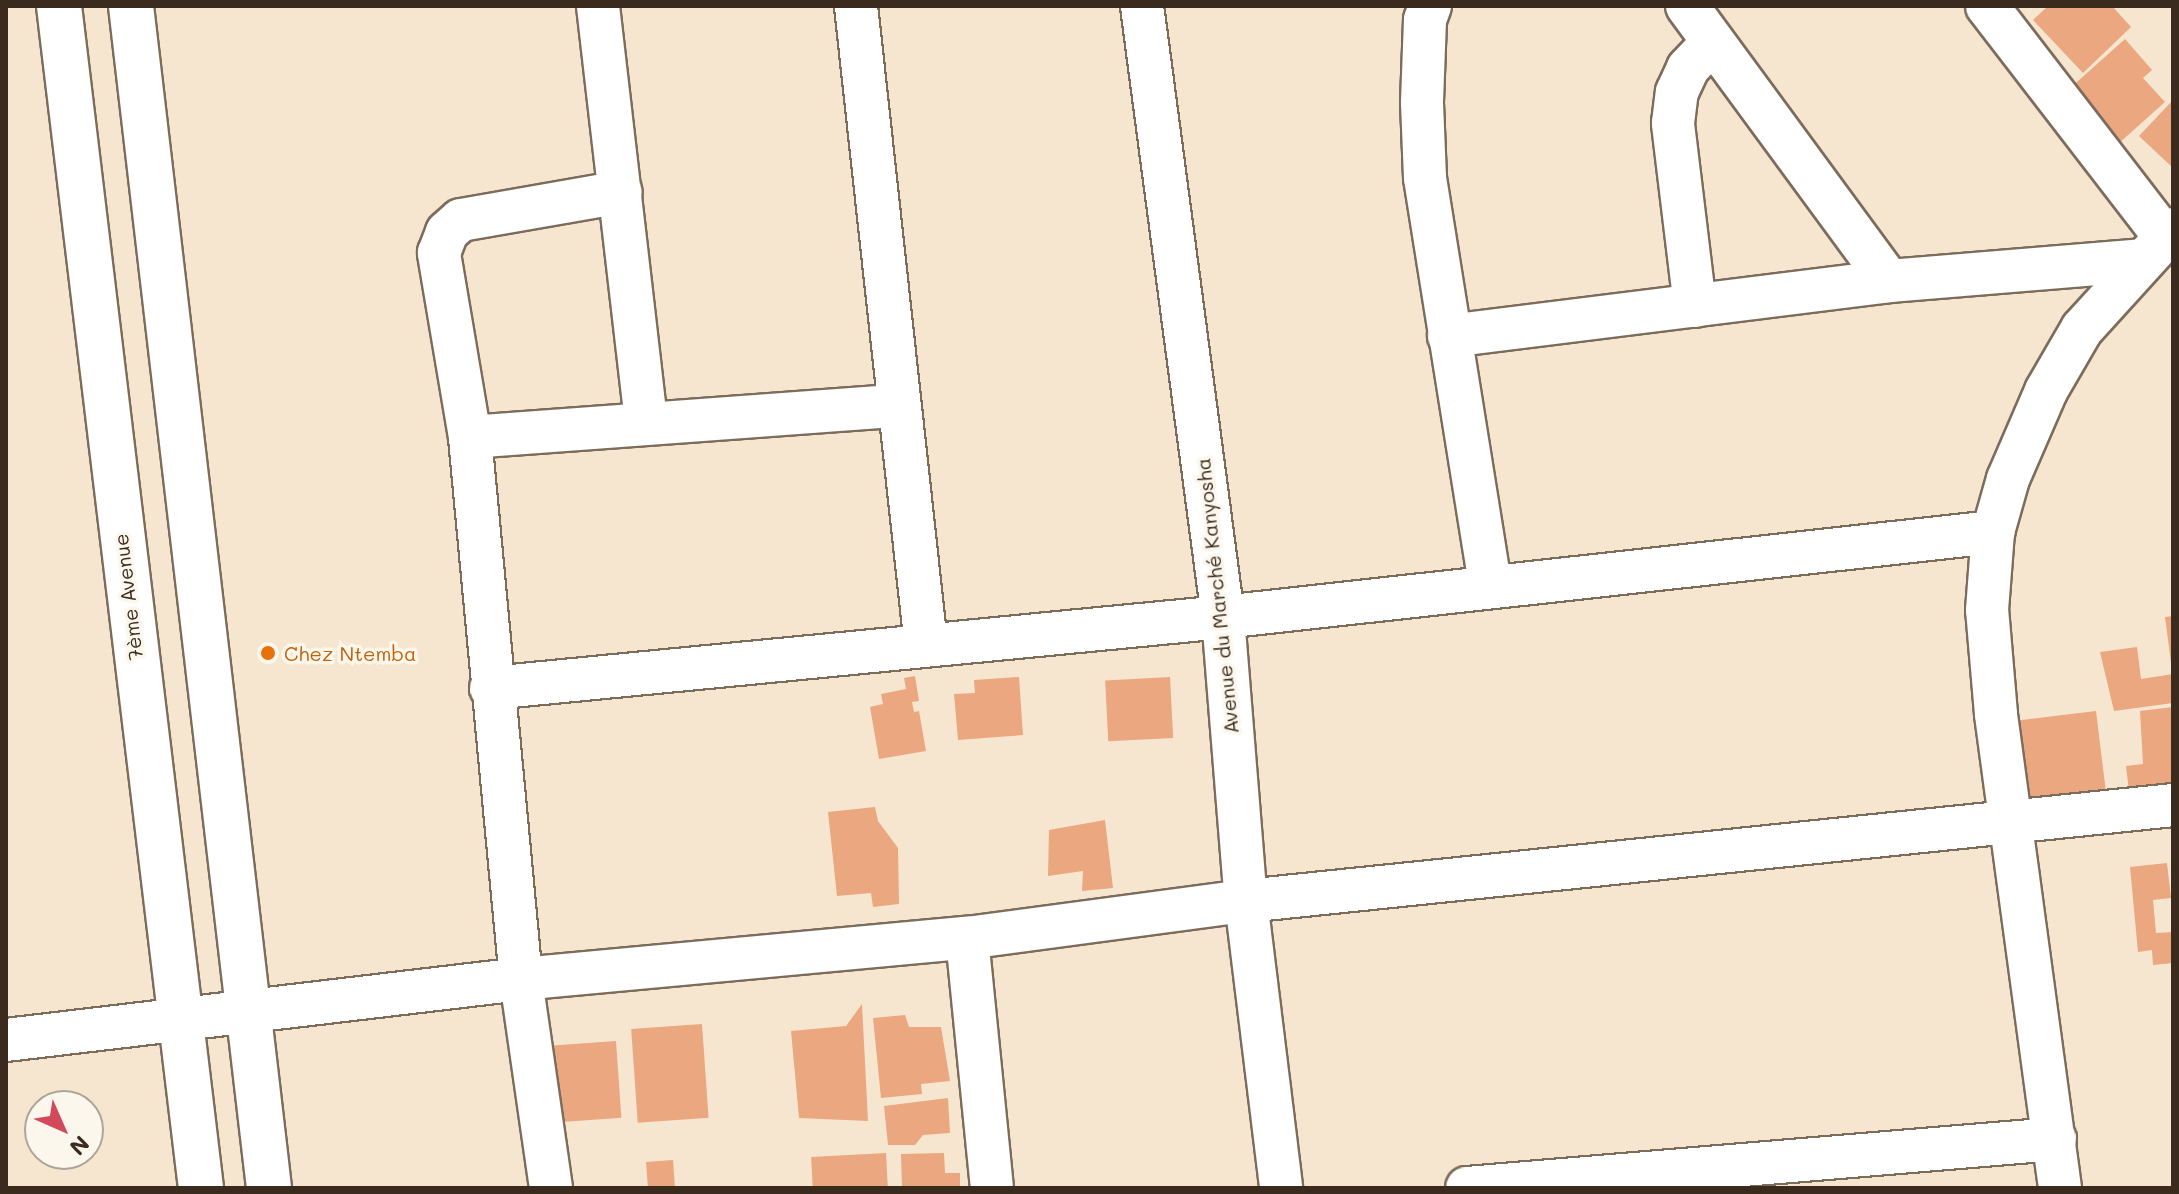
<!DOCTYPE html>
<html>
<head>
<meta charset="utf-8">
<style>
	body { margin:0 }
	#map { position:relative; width:2179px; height:1194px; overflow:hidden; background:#f6e6cf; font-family:Mali,sans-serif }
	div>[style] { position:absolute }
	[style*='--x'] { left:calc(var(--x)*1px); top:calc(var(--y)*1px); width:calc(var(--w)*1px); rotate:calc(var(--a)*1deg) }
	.building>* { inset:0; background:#eaa780; transform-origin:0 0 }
	.roads { filter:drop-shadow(2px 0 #7c6c5c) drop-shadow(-2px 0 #7c6c5c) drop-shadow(0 2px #7c6c5c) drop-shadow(0 -2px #7c6c5c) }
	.minor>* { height:42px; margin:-21px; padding:0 21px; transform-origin:21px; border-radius:21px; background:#fff }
	.tertiary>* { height:44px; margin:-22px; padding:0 22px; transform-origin:22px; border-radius:22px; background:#fff }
	.dots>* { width:22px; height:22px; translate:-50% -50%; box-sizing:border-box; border:4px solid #fbf7ec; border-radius:50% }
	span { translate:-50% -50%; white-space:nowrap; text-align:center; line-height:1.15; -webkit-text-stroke:7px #fbf7ec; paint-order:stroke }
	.street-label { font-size:20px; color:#3b2a1e }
	.food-label { font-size:20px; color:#c56008 }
	.left { translate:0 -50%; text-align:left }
	.frame { position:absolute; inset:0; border:8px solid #3b2a1e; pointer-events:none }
	.north { position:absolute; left:24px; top:1090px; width:80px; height:80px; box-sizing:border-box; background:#fbf7ec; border:2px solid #aea59a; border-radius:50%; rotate:135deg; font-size:22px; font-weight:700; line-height:32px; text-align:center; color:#3b2a1e }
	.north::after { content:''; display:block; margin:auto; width:28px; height:36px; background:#d1495b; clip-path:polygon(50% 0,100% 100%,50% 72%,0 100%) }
</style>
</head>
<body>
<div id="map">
	<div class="building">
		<i style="clip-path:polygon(2048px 6px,2112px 6px,2131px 27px,2083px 73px,2033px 20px)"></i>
		<i style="clip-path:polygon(2125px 39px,2152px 70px,2143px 78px,2165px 102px,2108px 153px,2059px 98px)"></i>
		<i style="clip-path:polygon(2173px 100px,2173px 168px,2139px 136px)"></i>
		<i style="clip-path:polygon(2173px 616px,2173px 662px,2171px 663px,2165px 617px)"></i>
		<i style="clip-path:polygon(2137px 647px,2141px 679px,2173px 674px,2173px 703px,2114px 711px,2100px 652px)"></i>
		<i style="clip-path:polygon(915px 676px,919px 701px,912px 702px,914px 712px,919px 711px,926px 751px,879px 759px,870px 707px,883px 704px,881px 694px,906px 689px,904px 678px)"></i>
		<i style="clip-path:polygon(1019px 677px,1023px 735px,958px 740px,954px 694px,975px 693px,974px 680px)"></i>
		<i style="left:1170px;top:677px;width:61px;height:65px;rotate:87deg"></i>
		<i style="clip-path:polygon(2173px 707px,2173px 794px,2130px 799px,2126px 766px,2143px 764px,2140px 711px)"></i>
		<i style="left:2096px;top:711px;width:87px;height:81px;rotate:83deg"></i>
		<i style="clip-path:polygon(875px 807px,878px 821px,898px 848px,899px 904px,873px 907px,871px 893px,837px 896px,828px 812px)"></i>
		<i style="clip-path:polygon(1105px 820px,1113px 888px,1082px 891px,1083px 871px,1048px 876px,1049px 830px)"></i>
		<i style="clip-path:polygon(2167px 863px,2171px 898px,2153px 900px,2156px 933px,2173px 932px,2173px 963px,2153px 965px,2152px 950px,2138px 952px,2130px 867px)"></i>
		<i style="clip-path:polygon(862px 1004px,868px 1121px,799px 1118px,791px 1031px,846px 1026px)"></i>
		<i style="clip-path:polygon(905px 1015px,909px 1027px,941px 1027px,950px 1081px,921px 1084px,922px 1094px,881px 1098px,873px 1018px)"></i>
		<i style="left:702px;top:1024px;width:94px;height:71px;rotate:86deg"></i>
		<i style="left:616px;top:1041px;width:77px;height:63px;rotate:86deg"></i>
		<i style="clip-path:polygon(948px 1098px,950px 1133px,923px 1135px,915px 1145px,888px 1145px,884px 1106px)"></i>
		<i style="left:886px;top:1153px;width:35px;height:75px;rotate:87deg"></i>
		<i style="clip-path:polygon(944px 1153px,945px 1173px,960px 1173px,960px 1188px,902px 1188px,901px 1154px)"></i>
		<i style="left:673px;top:1160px;width:28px;height:27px;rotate:86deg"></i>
	</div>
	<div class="roads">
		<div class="minor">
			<i style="--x:598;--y:6;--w:419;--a:83.4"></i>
			<i style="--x:856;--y:6;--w:643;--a:83.75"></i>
			<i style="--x:1142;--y:6;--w:616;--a:82.45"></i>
			<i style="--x:1223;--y:617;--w:285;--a:85.4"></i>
			<i style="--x:1246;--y:901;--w:289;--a:83"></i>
			<i style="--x:1430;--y:6;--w:15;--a:110"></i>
			<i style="--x:1425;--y:20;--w:83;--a:92.1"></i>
			<i style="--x:1422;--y:103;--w:75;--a:87.7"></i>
			<i style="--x:1425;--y:178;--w:411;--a:80.9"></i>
			<i style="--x:1687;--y:6;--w:341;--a:53.7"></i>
			<i style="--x:1987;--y:6;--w:292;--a:52.4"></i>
			<i style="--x:1695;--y:306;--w:184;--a:-96.9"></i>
			<i style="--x:1673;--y:123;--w:31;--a:-83"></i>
			<i style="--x:1677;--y:92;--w:26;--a:-65"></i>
			<i style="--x:1688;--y:68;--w:36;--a:-46"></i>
			<i style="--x:1449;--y:336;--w:443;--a:-7.1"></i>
			<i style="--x:1889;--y:281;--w:254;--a:-4.7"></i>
			<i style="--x:470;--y:437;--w:427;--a:-4.2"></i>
			<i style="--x:491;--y:688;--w:735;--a:-5.54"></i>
			<i style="--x:1223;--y:617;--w:775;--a:-6.3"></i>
			<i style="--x:967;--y:938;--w:251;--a:84.3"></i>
			<i style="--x:6;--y:1040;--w:519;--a:-6.76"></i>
			<i style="--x:521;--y:979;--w:448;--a:-5.3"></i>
			<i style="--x:967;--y:938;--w:281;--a:-7.6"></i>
			<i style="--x:1246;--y:901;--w:932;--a:-5.91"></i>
			<i style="--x:551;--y:1188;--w:211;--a:-98.2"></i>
			<i style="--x:521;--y:979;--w:544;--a:-95.38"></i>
			<i style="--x:470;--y:437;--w:187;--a:-99.6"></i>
			<i style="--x:439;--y:253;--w:22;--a:-69"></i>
			<i style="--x:447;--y:232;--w:18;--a:-41"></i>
			<i style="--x:461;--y:220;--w:162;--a:-9.9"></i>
			<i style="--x:1467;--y:1188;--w:590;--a:-4.76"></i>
			<i style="--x:2060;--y:1188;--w:478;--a:-97.7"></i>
			<i style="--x:1996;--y:714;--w:104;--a:-94.9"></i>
			<i style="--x:1987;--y:610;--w:78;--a:-85.6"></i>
			<i style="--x:1993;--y:532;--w:55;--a:-74.2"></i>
			<i style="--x:2008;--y:479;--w:96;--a:-66.6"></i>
			<i style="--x:2046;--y:391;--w:72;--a:-59.9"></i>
			<i style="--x:2082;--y:329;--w:135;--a:-47.7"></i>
		</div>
		<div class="tertiary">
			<i style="--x:59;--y:6;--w:1190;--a:83.15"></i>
			<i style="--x:131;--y:6;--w:1190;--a:83.34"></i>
		</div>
	</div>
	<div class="dots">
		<i style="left:268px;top:653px;background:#e8710a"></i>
	</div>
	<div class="street-label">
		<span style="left:1217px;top:596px;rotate:-96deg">Avenue du Marché Kanyosha</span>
		<span style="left:128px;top:597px;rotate:-97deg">7ème Avenue</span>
	</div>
	<div class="food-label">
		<span class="left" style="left:284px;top:653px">Chez Ntemba</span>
	</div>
	<div class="frame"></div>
	<div class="north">N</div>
</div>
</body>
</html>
